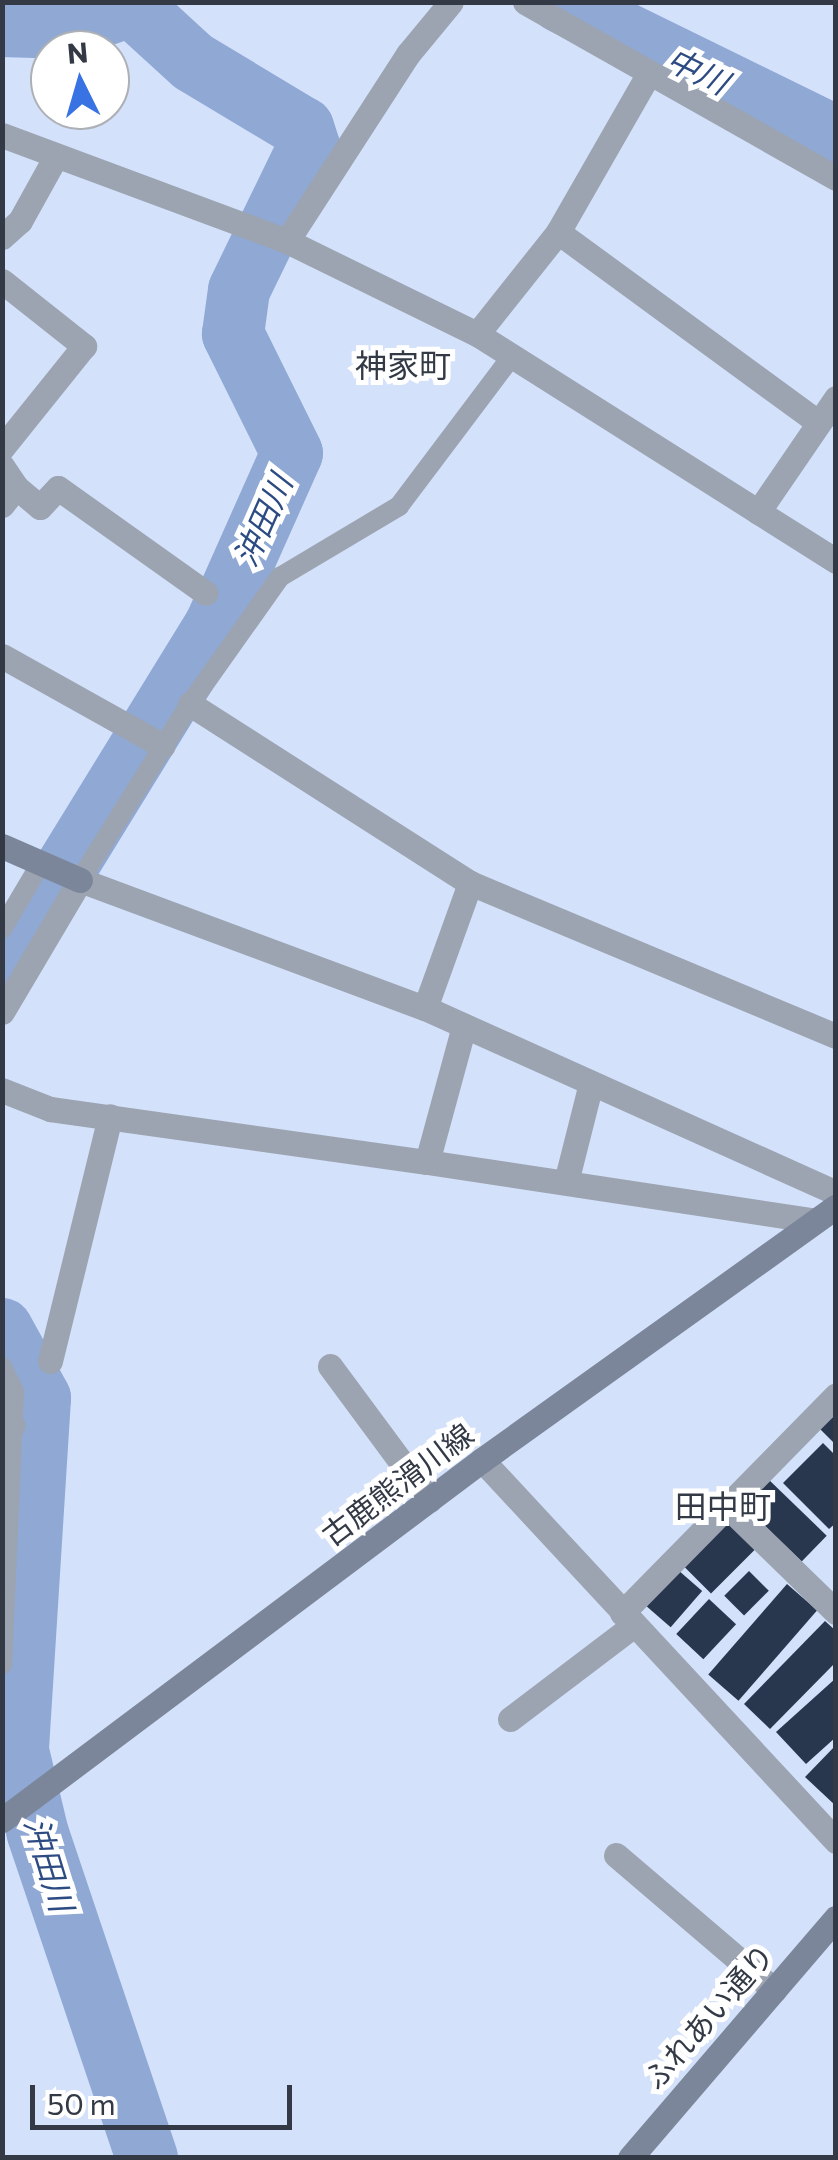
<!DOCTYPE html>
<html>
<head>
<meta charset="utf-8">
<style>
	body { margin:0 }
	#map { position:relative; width:838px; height:2160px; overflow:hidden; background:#d3e1fb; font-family:Commissioner,"Noto Sans JP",sans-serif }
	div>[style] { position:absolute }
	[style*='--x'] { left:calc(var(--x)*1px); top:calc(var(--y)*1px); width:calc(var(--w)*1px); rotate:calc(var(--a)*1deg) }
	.river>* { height:62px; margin:-31px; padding:0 31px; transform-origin:31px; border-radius:31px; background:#8fa8d4 }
	.building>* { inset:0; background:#28364e; transform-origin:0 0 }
	.lane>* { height:20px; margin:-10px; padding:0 10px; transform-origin:10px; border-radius:10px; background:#9ca4b1 }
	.street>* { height:25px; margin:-12.5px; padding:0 12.5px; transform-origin:12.5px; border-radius:12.5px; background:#9ca4b1 }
	.secondary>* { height:25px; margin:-12.5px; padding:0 12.5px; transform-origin:12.5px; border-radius:12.5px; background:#7b869a }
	span { translate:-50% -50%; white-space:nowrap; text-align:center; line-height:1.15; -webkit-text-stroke:10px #fff; paint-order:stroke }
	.street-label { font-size:30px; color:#333a46 }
	.water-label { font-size:32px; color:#2d4b83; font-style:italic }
	.neighbourhood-label { font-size:32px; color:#333a46 }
	.frame { position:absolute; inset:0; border:5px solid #333a46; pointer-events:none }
	.north { position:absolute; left:30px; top:30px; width:100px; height:100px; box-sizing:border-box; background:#fff; border:2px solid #adb0b5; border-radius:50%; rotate:355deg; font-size:28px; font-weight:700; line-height:40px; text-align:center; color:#333a46 }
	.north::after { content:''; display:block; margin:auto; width:35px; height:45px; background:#3973e3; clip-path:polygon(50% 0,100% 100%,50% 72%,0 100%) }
	.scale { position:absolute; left:30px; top:2085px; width:262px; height:45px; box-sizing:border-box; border:5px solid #333a46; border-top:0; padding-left:12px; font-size:30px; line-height:35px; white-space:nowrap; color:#333a46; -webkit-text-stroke:8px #fff; paint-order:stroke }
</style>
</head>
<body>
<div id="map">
	<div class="river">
		<i style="--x:561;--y:2;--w:306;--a:26.1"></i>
		<i style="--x:2;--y:26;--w:66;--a:1.7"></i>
		<i style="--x:68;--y:28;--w:78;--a:-19.4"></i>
		<i style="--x:2;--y:972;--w:406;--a:-58.4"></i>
		<i style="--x:215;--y:626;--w:189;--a:-66"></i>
		<i style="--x:292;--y:453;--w:133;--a:-116.4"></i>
		<i style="--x:233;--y:334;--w:44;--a:-82.2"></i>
		<i style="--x:239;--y:290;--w:160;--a:-64.1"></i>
		<i style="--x:309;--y:146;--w:19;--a:-108"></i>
		<i style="--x:303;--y:128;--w:128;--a:-149"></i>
		<i style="--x:193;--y:62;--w:81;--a:-137.5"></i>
		<i style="--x:2;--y:1329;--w:79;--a:61.2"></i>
		<i style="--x:40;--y:1398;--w:354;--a:93.6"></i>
		<i style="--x:18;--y:1751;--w:85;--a:76.5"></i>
		<i style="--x:38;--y:1834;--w:342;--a:71.4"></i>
	</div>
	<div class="building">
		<i style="clip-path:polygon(836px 1414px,836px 1445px,820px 1429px)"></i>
		<i style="clip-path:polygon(823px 1443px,836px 1456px,836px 1523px,829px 1529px,783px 1483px)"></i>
		<i style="left:767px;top:1478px;width:83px;height:36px;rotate:44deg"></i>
		<i style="left:728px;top:1520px;width:40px;height:64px;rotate:45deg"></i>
		<i style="left:678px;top:1570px;width:32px;height:48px;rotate:41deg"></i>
		<i style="left:749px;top:1571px;width:28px;height:35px;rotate:45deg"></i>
		<i style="left:787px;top:1584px;width:40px;height:120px;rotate:41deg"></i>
		<i style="left:709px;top:1599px;width:37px;height:48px;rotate:43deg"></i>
		<i style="clip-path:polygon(825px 1621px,836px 1631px,836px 1662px,770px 1729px,744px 1704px)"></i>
		<i style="clip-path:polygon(836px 1678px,836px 1737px,806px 1764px,776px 1732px)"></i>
		<i style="clip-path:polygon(836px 1745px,836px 1806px,805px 1777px)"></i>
	</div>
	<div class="lane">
		<i style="--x:80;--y:880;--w:208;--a:-58"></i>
		<i style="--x:190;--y:704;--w:156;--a:-54.7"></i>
		<i style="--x:280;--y:577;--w:139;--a:-30.8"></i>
		<i style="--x:399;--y:506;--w:188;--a:-53"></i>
		<i style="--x:2;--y:929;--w:77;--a:-59.4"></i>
		<i style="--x:2;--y:1367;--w:28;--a:64"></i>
		<i style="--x:14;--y:1392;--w:273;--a:92.5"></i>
	</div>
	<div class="street">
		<i style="--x:525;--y:2;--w:357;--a:29.5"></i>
		<i style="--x:2;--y:135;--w:304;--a:20.4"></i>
		<i style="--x:287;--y:241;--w:212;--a:26.1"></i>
		<i style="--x:477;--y:334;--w:425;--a:32.3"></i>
		<i style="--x:558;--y:232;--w:183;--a:-60.2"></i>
		<i style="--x:2;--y:237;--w:24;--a:-42"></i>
		<i style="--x:20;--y:221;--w:74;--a:-61"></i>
		<i style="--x:287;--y:241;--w:223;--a:-57.1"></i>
		<i style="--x:408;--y:54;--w:67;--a:-50.4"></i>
		<i style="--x:2;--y:281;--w:105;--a:38.4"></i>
		<i style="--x:84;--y:346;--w:131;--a:128.8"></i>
		<i style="--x:477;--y:334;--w:130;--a:-51.5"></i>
		<i style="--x:558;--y:232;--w:323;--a:36.2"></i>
		<i style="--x:2;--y:466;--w:25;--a:56"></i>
		<i style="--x:16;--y:487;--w:23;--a:128"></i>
		<i style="--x:16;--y:487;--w:31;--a:40"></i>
		<i style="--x:40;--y:507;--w:26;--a:-47"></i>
		<i style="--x:58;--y:488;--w:181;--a:35.4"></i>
		<i style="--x:758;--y:512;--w:138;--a:-55.6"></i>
		<i style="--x:2;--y:656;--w:184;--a:29.2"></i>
		<i style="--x:190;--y:704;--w:332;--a:32.6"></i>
		<i style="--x:470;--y:883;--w:397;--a:22.7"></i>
		<i style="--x:425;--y:1008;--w:133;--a:-70.2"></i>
		<i style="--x:2;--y:1012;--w:153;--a:-59.4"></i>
		<i style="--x:80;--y:880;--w:368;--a:20.4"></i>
		<i style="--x:425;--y:1008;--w:451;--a:24.2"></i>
		<i style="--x:2;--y:1090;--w:52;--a:21.6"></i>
		<i style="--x:50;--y:1109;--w:381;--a:8"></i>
		<i style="--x:427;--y:1162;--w:141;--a:-74.8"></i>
		<i style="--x:427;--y:1162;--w:392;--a:8.6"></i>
		<i style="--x:566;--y:1182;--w:102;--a:-75.8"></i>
		<i style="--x:50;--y:1361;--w:252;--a:-76.2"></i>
		<i style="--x:330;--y:1366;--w:167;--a:53.5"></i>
		<i style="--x:2;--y:1428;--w:11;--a:-15"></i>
		<i style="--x:482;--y:1460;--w:520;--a:47.1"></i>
		<i style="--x:727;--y:1506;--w:152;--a:44.2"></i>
		<i style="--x:622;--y:1613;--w:305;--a:-45.5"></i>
		<i style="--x:510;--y:1719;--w:156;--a:-37.2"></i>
		<i style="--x:616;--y:1855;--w:208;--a:40.5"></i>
	</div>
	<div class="secondary">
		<i style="--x:2;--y:846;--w:85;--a:23.6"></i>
		<i style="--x:2;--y:1820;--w:600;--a:-36.87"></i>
		<i style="--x:482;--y:1460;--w:435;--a:-35.6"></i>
		<i style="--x:630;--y:2158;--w:316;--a:-49.4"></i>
	</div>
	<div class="street-label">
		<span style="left:397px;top:1484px;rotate:-37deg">古鹿熊滑川線</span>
		<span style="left:708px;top:2016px;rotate:-49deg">ふれあい通り</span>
	</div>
	<div class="water-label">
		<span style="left:698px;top:70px;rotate:26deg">中川</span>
		<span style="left:262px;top:520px;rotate:-66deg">沖田川</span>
		<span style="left:50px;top:1864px;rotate:73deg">沖田川</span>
	</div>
	<div class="neighbourhood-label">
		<span style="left:403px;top:364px">神家町</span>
		<span style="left:723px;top:1505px">田中町</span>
	</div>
	<div class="frame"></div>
	<div class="north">N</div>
	<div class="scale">50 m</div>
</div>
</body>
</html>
